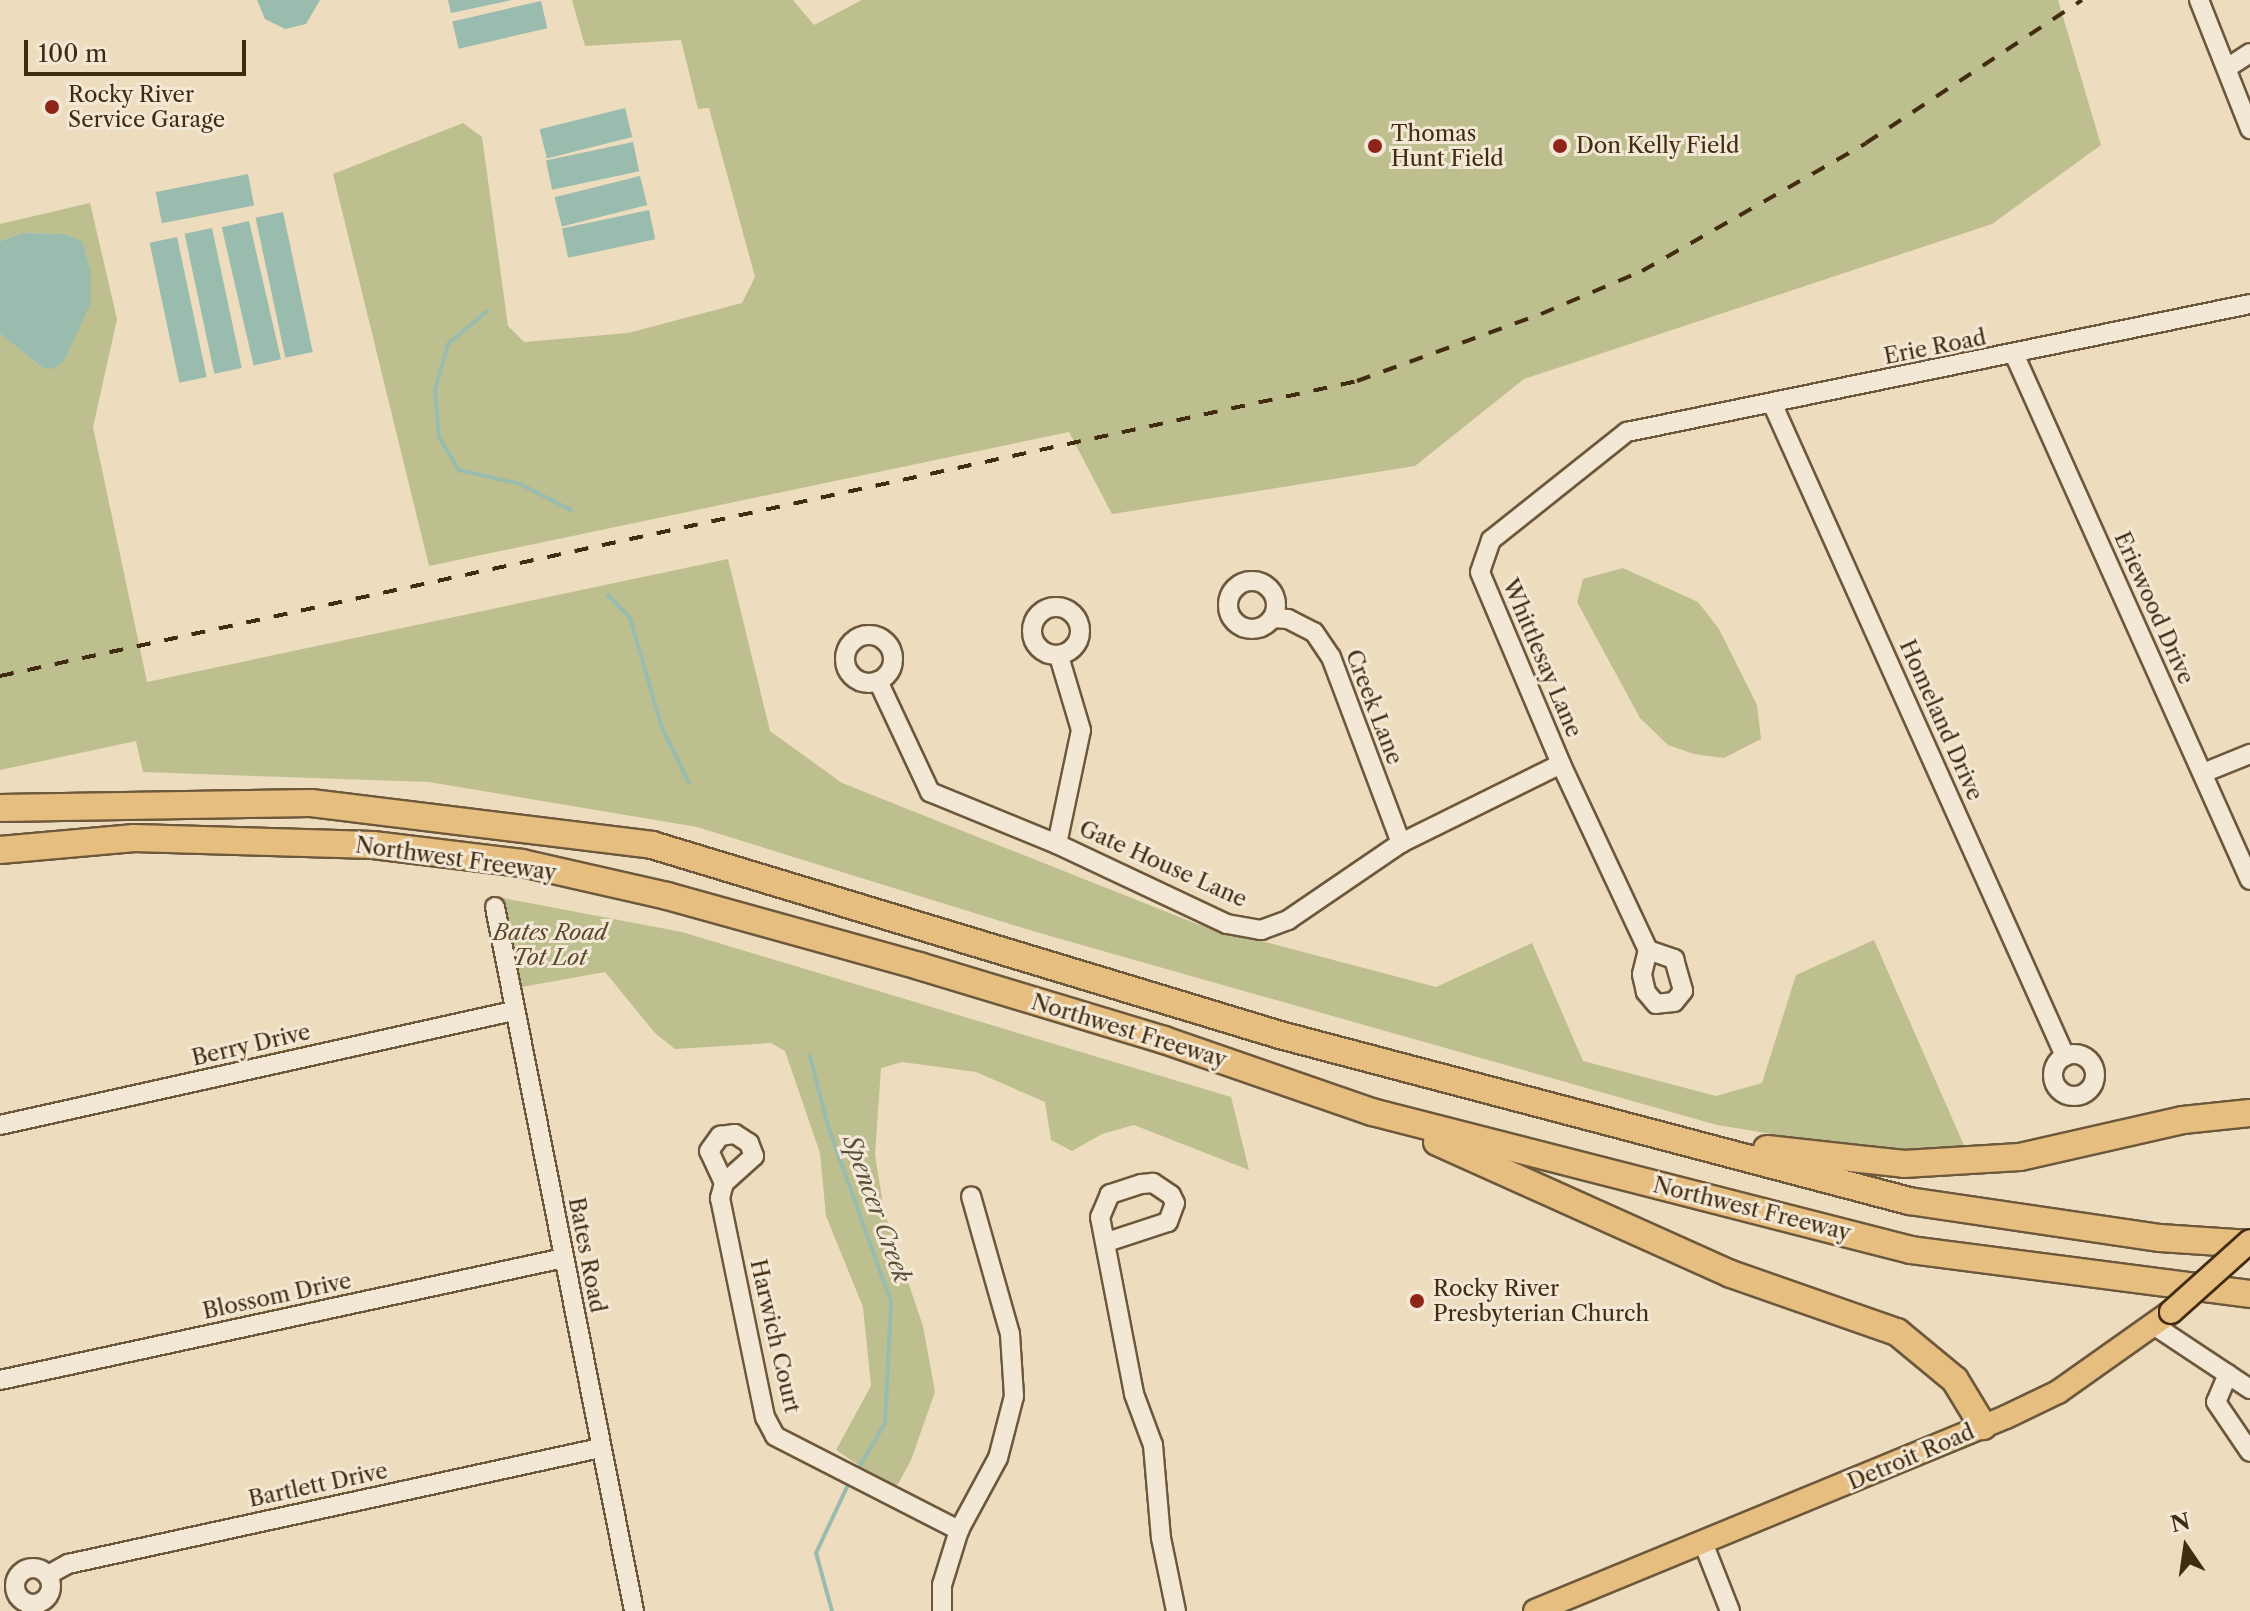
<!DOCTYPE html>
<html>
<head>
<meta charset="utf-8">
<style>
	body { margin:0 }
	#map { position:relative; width:2250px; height:1611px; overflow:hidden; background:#eddcbe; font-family:"Libre Caslon Text",serif }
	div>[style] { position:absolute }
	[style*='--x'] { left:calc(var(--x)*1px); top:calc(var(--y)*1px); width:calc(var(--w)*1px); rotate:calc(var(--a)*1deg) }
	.green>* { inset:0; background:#bdbf8e }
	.water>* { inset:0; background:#99bcaf; transform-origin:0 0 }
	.stream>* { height:4px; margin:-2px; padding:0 2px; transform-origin:2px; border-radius:2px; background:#99bcaf }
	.roads { filter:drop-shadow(2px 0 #6d583c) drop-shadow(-2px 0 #6d583c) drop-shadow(0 2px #6d583c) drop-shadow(0 -2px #6d583c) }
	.minor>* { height:18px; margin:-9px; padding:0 9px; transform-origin:9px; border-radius:9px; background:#f3e8d5 }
	.minor>.ring { margin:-9px; padding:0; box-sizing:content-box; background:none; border:18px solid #f3e8d5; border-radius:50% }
	.major>* { height:22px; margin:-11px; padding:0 11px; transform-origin:11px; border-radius:11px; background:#e6be7f }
	.highway>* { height:26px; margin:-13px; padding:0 13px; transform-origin:13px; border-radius:13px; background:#e6be7f }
	.rail>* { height:4px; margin-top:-2px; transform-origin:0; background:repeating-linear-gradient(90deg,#422c11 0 14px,transparent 0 28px) }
	.bridges { filter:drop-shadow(2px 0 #422c11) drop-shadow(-2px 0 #422c11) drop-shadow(0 2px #422c11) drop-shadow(0 -2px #422c11) }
	.major-bridge>* { height:22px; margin:-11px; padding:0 11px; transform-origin:11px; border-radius:11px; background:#e6be7f }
	.dots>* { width:22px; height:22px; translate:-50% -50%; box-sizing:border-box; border:4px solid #f3e8d5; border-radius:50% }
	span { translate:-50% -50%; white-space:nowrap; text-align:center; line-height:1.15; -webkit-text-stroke:6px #f3e8d5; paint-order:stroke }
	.poi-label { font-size:22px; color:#422c11 }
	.left { translate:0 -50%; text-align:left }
	.street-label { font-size:22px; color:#422c11 }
	.park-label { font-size:22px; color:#5b492a; font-style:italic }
	.water-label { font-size:24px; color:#585038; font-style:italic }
	.north { position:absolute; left:2146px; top:1507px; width:80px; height:80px; -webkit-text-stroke:6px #f3e8d5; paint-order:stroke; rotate:347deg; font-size:22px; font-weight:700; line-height:32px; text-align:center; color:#422c11 }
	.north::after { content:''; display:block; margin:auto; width:28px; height:36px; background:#422c11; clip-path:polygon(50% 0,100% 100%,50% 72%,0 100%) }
	.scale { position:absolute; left:24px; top:40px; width:222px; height:36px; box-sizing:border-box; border:4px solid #422c11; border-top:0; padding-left:10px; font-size:24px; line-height:28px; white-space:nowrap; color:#422c11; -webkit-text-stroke:6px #f3e8d5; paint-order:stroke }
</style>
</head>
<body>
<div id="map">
	<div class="green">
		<i style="clip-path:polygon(572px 0,793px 0,814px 25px,862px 0,2058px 0,2101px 145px,1992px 224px,1524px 379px,1415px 466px,1112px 514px,1069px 432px,429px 566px,333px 174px,463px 123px,482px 137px,508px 326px,524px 342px,628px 333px,742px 303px,755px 277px,709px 108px,698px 109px,681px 40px,585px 46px)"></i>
		<i style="clip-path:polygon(90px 203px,117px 319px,93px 427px,147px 682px,728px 559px,770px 731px,842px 783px,1197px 924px,1436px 987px,1532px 943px,1583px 1061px,1716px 1096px,1762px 1083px,1796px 975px,1874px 940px,1966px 1150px,1857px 1148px,1717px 1125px,1036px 932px,697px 827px,429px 782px,143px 772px,136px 741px,0 770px,0 334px,43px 368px,64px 361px,74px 338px,82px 242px,64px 234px,23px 233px,0 241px,0 224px)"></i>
		<i style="clip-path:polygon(1623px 568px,1698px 602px,1719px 629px,1757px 705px,1761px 739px,1724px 758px,1694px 754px,1668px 745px,1640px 718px,1577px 602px,1583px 579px)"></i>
		<i style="clip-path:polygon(503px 898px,682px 932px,1231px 1097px,1249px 1170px,1134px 1125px,1102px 1134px,1072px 1151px,1051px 1140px,1045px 1102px,976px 1072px,902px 1062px,881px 1068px,875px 1155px,884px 1211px,923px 1326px,935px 1392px,911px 1460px,898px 1484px,890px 1486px,836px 1450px,871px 1386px,863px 1307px,826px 1216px,820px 1153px,785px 1051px,771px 1043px,675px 1049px,655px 1033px,605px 972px,522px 987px)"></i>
	</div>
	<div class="water">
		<i style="clip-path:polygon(257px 0,320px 0,306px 24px,285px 29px,265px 19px)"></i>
		<i style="clip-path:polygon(448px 0,512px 0,451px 13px)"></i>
		<i style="left:541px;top:1px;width:28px;height:91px;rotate:77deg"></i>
		<i style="left:625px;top:108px;width:30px;height:88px;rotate:76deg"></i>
		<i style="left:633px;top:142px;width:30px;height:89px;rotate:78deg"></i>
		<i style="left:248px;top:174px;width:32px;height:94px;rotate:79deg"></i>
		<i style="left:640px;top:176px;width:30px;height:88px;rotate:76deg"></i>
		<i style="left:649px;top:210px;width:30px;height:89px;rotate:78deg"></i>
		<i style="left:283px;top:212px;width:143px;height:28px;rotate:78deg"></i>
		<i style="left:249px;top:221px;width:142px;height:28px;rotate:77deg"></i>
		<i style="left:212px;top:228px;width:143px;height:28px;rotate:78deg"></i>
		<i style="clip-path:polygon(23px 233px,64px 234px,82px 241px,91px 273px,91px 302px,64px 361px,53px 369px,43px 368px,0 334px,0 241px)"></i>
		<i style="left:177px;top:237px;width:143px;height:28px;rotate:78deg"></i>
	</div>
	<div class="stream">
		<i style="--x:487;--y:311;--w:51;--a:139.8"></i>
		<i style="--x:448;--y:344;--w:48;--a:105.8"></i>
		<i style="--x:435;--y:390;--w:47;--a:85.1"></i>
		<i style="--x:439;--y:437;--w:39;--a:59"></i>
		<i style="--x:459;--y:470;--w:63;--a:12.9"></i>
		<i style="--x:520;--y:484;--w:57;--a:27"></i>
		<i style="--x:608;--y:595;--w:32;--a:46"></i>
		<i style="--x:630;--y:618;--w:115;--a:73.8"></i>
		<i style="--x:662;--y:728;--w:61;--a:63.9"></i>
		<i style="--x:810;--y:1056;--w:72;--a:75.6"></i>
		<i style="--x:828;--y:1126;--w:187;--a:70.3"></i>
		<i style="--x:891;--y:1302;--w:121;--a:92.8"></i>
		<i style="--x:885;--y:1423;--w:50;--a:120.2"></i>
		<i style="--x:832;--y:1611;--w:60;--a:-105.4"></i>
		<i style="--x:816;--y:1553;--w:73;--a:-64.8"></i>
	</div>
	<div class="roads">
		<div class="minor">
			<i style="--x:2199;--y:0;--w:139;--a:68.4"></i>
			<i style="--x:2227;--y:68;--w:27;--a:-33"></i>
			<i style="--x:2015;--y:356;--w:574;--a:65.85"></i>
			<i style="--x:1772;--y:403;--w:716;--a:65.83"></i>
			<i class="ring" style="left:1228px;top:581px;width:30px;height:30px"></i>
			<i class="ring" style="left:1032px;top:607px;width:30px;height:30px"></i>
			<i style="--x:1273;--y:618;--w:15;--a:4"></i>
			<i style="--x:1288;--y:619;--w:29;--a:27"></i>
			<i style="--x:1314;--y:632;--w:30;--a:56"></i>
			<i style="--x:1331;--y:657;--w:199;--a:69.4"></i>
			<i class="ring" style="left:845px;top:635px;width:30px;height:30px"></i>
			<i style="--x:878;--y:681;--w:123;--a:64.9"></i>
			<i style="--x:930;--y:792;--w:137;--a:22.3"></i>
			<i style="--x:1057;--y:844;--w:188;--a:25.2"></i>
			<i style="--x:1227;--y:924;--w:35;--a:10"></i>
			<i style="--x:1261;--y:930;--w:29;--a:-20"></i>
			<i style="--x:1288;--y:920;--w:137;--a:-34.3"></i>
			<i style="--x:1401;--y:843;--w:178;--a:-26.3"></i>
			<i style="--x:2203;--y:773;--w:51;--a:-22"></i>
			<i style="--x:1057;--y:844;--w:116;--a:-78.1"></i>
			<i style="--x:1081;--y:730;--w:77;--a:-106.6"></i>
			<i style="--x:495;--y:907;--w:718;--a:78.83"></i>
			<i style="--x:1648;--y:950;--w:28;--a:19"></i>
			<i style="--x:1674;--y:959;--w:33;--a:74"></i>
			<i style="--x:1683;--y:991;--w:14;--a:129"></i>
			<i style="--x:1674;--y:1002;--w:18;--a:174"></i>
			<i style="--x:1656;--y:1004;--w:16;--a:-130"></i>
			<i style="--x:1646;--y:992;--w:18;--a:-103"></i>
			<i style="--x:1642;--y:974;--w:25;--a:-76"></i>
			<i style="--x:1648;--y:950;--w:205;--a:-115.1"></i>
			<i style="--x:1561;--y:764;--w:208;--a:-112.9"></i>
			<i style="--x:1480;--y:572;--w:34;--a:-71"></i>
			<i style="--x:1491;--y:540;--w:174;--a:-38.5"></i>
			<i style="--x:1627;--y:432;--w:636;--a:-11.61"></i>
			<i class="ring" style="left:2053px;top:1054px;width:24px;height:24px"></i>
			<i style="--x:0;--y:1125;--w:526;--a:-12.53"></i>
			<i style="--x:724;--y:1183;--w:35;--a:-115"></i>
			<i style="--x:709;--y:1151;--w:19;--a:-54"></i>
			<i style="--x:720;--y:1136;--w:15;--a:-8"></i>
			<i style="--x:735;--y:1134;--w:17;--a:33"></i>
			<i style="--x:749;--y:1143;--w:14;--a:69"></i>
			<i style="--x:754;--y:1156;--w:40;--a:138"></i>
			<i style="--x:724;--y:1183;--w:16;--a:105"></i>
			<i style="--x:720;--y:1198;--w:224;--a:78.4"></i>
			<i style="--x:765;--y:1417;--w:21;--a:62"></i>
			<i style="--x:775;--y:1436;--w:207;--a:27.1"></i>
			<i style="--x:1107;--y:1242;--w:64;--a:-18.2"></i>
			<i style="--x:1168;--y:1222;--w:20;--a:-70"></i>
			<i style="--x:1175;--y:1203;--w:9;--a:-117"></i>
			<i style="--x:1171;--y:1195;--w:22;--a:-146"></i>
			<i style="--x:1153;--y:1183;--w:12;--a:175"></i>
			<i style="--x:1141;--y:1184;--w:33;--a:162"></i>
			<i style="--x:1110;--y:1194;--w:25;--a:113"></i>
			<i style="--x:1100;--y:1217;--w:180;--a:79.1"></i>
			<i style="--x:1134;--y:1394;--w:54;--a:69.6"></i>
			<i style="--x:1153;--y:1445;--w:93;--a:85.1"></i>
			<i style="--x:1161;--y:1538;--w:75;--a:78.4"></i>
			<i style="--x:2155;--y:1326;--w:114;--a:33.6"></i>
			<i style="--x:2228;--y:1374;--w:30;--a:113"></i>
			<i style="--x:2216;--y:1402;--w:60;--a:55.8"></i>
			<i style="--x:0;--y:1380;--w:577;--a:-12.21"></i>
			<i style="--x:1704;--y:1545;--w:71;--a:68.5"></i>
			<i class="ring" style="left:15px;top:1568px;width:18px;height:18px"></i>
			<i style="--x:48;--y:1575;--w:23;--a:-29"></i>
			<i style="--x:68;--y:1564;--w:544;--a:-12.3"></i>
			<i style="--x:942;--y:1611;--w:26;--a:-90"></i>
			<i style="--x:942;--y:1585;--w:58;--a:-72.8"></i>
			<i style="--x:959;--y:1530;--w:82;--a:-61.6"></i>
			<i style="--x:998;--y:1458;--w:64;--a:-75.5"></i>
			<i style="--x:1014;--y:1396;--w:62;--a:-93.7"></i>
			<i style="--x:1010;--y:1334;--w:143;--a:-105.8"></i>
		</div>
		<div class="major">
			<i style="--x:1535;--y:1611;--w:509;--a:-22.39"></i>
			<i style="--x:2006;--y:1417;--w:58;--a:-25.7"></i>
			<i style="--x:2058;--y:1392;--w:138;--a:-35.3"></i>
		</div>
		<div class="highway">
			<i style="--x:0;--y:808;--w:311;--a:-0.9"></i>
			<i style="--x:311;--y:803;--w:344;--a:7"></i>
			<i style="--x:652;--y:845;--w:656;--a:16.83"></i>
			<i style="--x:1280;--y:1035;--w:651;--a:14.78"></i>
			<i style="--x:1909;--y:1201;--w:254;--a:8.4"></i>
			<i style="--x:2160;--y:1238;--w:90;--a:3.8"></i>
			<i style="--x:0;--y:850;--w:135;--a:-5.1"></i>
			<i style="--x:134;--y:838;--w:239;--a:1.7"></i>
			<i style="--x:373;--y:845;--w:150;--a:6.9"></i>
			<i style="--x:522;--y:863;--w:149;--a:12.8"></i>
			<i style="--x:667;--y:896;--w:262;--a:15.5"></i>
			<i style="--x:919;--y:966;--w:256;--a:16.8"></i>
			<i style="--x:1164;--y:1040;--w:220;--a:19.1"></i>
			<i style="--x:1372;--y:1112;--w:556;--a:14.36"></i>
			<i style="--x:1911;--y:1250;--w:342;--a:7.4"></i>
			<i style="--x:1437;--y:1142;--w:322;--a:24.2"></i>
			<i style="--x:1731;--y:1274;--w:176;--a:19.3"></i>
			<i style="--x:1897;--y:1332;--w:75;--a:39.6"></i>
			<i style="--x:1955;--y:1380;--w:54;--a:58.7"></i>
			<i style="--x:1767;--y:1149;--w:138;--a:6.2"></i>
			<i style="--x:1904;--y:1164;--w:116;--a:-3.5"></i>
			<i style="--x:2020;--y:1157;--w:167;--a:-12.8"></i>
			<i style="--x:2183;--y:1120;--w:67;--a:-6"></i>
		</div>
	</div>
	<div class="rail">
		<i style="--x:0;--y:676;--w:1389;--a:-12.26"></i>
		<i style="--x:1357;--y:381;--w:196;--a:-20"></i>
		<i style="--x:1541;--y:314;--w:110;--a:-23.1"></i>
		<i style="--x:1642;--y:271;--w:258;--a:-29.7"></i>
		<i style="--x:1866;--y:143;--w:259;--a:-33.5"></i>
	</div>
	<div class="bridges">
		<div class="major-bridge">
			<i style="--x:2171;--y:1312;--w:106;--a:-41.9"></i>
		</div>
	</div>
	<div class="dots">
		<i style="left:52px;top:107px;background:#8f2418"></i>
		<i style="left:1375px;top:146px;background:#8f2418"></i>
		<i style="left:1560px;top:146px;background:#8f2418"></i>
		<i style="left:1417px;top:1301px;background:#8f2418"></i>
	</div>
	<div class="poi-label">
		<span class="left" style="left:68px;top:107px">Rocky River<br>Service Garage</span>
		<span class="left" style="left:1391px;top:146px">Thomas<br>Hunt Field</span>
		<span class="left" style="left:1576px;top:146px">Don Kelly Field</span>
		<span class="left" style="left:1433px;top:1301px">Rocky River<br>Presbyterian Church</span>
	</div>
	<div class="street-label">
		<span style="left:1935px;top:347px;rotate:-11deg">Erie Road</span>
		<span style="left:2154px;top:608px;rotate:66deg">Eriewood Drive</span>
		<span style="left:1542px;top:658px;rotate:67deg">Whittlesay Lane</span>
		<span style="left:1374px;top:707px;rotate:69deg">Creek Lane</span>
		<span style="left:1941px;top:720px;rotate:66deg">Homeland Drive</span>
		<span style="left:456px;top:859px;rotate:8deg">Northwest Freeway</span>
		<span style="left:1163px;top:864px;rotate:24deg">Gate House Lane</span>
		<span style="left:1129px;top:1031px;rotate:17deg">Northwest Freeway</span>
		<span style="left:251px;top:1045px;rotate:-13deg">Berry Drive</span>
		<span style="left:1752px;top:1209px;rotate:14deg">Northwest Freeway</span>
		<span style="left:587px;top:1255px;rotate:79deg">Bates Road</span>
		<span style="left:277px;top:1296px;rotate:-12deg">Blossom Drive</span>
		<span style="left:775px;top:1336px;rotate:77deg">Harwich Court</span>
		<span style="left:1911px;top:1457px;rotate:-23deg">Detroit Road</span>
		<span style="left:318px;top:1485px;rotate:-12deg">Bartlett Drive</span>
	</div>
	<div class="park-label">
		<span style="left:550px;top:945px">Bates Road<br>Tot Lot</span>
	</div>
	<div class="water-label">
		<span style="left:877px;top:1209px;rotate:70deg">Spencer Creek</span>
	</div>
	<div class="north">N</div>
	<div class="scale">100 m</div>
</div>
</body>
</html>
